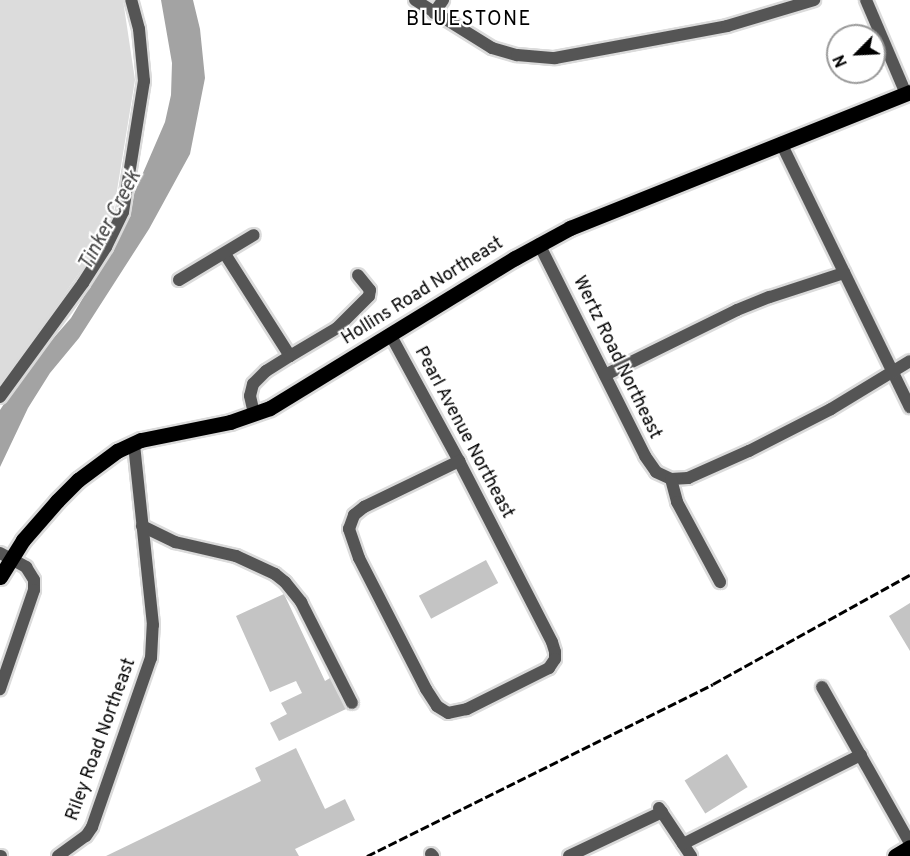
<!DOCTYPE html>
<html>
<head>
<meta charset="utf-8">
<style>
	body { margin:0 }
	#map { position:relative; width:910px; height:856px; overflow:hidden; background:#fff; font-family:Overpass,sans-serif }
	div>[style] { position:absolute }
	[style*='--x'] { left:calc(var(--x)*1px); top:calc(var(--y)*1px); width:calc(var(--w)*1px); rotate:calc(var(--a)*1deg) }
	.green>* { inset:0; background:#dcdcdc }
	.water>* { inset:0; background:#a3a3a3 }
	.building>* { inset:0; background:#c4c4c4; transform-origin:0 0 }
	.roads { filter:drop-shadow(2px 0 #dbdbdb) drop-shadow(-2px 0 #dbdbdb) drop-shadow(0 2px #dbdbdb) drop-shadow(0 -2px #dbdbdb) }
	.minor>* { height:12px; margin:-6px; padding:0 6px; transform-origin:6px; border-radius:6px; background:#555 }
	.major>* { height:15px; margin:-7.5px; padding:0 7.5px; transform-origin:7.5px; border-radius:7.5px; background:#000 }
	.rail>* { height:3px; margin-top:-1.5px; transform-origin:0; background:repeating-linear-gradient(90deg,#000 0 9px,transparent 0 12px) }
	span { translate:-50% -50%; white-space:nowrap; text-align:center; line-height:1.15; -webkit-text-stroke:4.5px #fff; paint-order:stroke }
	.street-label { font-size:18px; color:#000 }
	.neighbourhood-label { font-size:20px; color:#000; letter-spacing:1.5px }
	.water-label { font-size:20px; color:#444; font-style:italic }
	.north { position:absolute; left:826px; top:24px; width:60px; height:60px; box-sizing:border-box; background:#fff; border:2px solid #999; border-radius:50%; rotate:246deg; font-size:16px; font-weight:700; line-height:24px; text-align:center; color:#000 }
	.north::after { content:''; display:block; margin:auto; width:21px; height:27px; background:#000; clip-path:polygon(50% 0,100% 100%,50% 72%,0 100%) }
</style>
</head>
<body>
<div id="map">
	<div class="green">
		<i style="clip-path:polygon(0 0,123px 0,135px 80px,113px 215px,101px 242px,0 386px)"></i>
	</div>
	<div class="water">
		<i style="clip-path:polygon(161px 0,193px 0,200px 29px,205px 78px,190px 154px,149px 229px,79px 338px,50px 373px,28px 408px,0 467px,0 410px,29px 366px,71px 318px,105px 261px,165px 122px,171px 95px,172px 63px)"></i>
	</div>
	<div class="building">
		<i style="left:486px;top:560px;width:26px;height:76px;rotate:62deg"></i>
		<i style="clip-path:polygon(284px 594px,325px 681px,330px 678px,346px 709px,279px 741px,270px 723px,287px 714px,281px 703px,302px 693px,296px 681px,270px 692px,236px 616px)"></i>
		<i style="clip-path:polygon(910px 603px,910px 651px,889px 616px)"></i>
		<i style="clip-path:polygon(296px 748px,325px 809px,345px 799px,355px 820px,295px 849px,299px 856px,106px 856px,261px 781px,255px 768px)"></i>
		<i style="left:727px;top:754px;width:39px;height:50px;rotate:58deg"></i>
	</div>
	<div class="roads">
		<div class="minor">
			<i style="--x:415;--y:0;--w:91;--a:31.9"></i>
			<i style="--x:492;--y:48;--w:26;--a:16"></i>
			<i style="--x:517;--y:55;--w:38;--a:5"></i>
			<i style="--x:555;--y:58;--w:175;--a:-10.5"></i>
			<i style="--x:727;--y:26;--w:91;--a:-16.6"></i>
			<i style="--x:866;--y:0;--w:102;--a:66.9"></i>
			<i style="--x:434;--y:13;--w:16;--a:-55"></i>
			<i style="--x:781;--y:143;--w:294;--a:64"></i>
			<i style="--x:539;--y:244;--w:237;--a:63.4"></i>
			<i style="--x:645;--y:456;--w:19;--a:55"></i>
			<i style="--x:656;--y:472;--w:17;--a:25"></i>
			<i style="--x:671;--y:479;--w:17;--a:-3"></i>
			<i style="--x:688;--y:478;--w:67;--a:-23.9"></i>
			<i style="--x:749;--y:451;--w:92;--a:-27.1"></i>
			<i style="--x:831;--y:409;--w:92;--a:-31.3"></i>
			<i style="--x:225;--y:254;--w:121;--a:57.5"></i>
			<i style="--x:290;--y:356;--w:28;--a:148"></i>
			<i style="--x:266;--y:371;--w:18;--a:135"></i>
			<i style="--x:253;--y:384;--w:12;--a:104"></i>
			<i style="--x:250;--y:396;--w:18;--a:77"></i>
			<i style="--x:179;--y:280;--w:87;--a:-31"></i>
			<i style="--x:390;--y:334;--w:145;--a:61.5"></i>
			<i style="--x:459;--y:461;--w:203;--a:62.8"></i>
			<i style="--x:552;--y:642;--w:10;--a:73"></i>
			<i style="--x:555;--y:652;--w:7;--a:90"></i>
			<i style="--x:555;--y:659;--w:11;--a:124"></i>
			<i style="--x:549;--y:668;--w:92;--a:153.4"></i>
			<i style="--x:467;--y:709;--w:19;--a:168"></i>
			<i style="--x:448;--y:713;--w:13;--a:-148"></i>
			<i style="--x:437;--y:706;--w:20;--a:-123"></i>
			<i style="--x:426;--y:689;--w:147;--a:-117.1"></i>
			<i style="--x:359;--y:558;--w:31;--a:-109"></i>
			<i style="--x:349;--y:529;--w:15;--a:-70"></i>
			<i style="--x:354;--y:515;--w:13;--a:-39"></i>
			<i style="--x:364;--y:507;--w:106;--a:-25.8"></i>
			<i style="--x:290;--y:356;--w:55;--a:-30.8"></i>
			<i style="--x:337;--y:328;--w:45;--a:-45"></i>
			<i style="--x:369;--y:296;--w:6;--a:-81"></i>
			<i style="--x:370;--y:290;--w:19;--a:-129"></i>
			<i style="--x:605;--y:375;--w:147;--a:-26.2"></i>
			<i style="--x:737;--y:310;--w:35;--a:-22"></i>
			<i style="--x:770;--y:297;--w:78;--a:-18"></i>
			<i style="--x:0;--y:397;--w:141;--a:-53.9"></i>
			<i style="--x:83;--y:283;--w:43;--a:-57.4"></i>
			<i style="--x:106;--y:247;--w:39;--a:-64"></i>
			<i style="--x:123;--y:212;--w:133;--a:-80.9"></i>
			<i style="--x:144;--y:81;--w:52;--a:-95.5"></i>
			<i style="--x:139;--y:29;--w:30;--a:-105"></i>
			<i style="--x:671;--y:479;--w:24;--a:75"></i>
			<i style="--x:677;--y:502;--w:91;--a:61.7"></i>
			<i style="--x:142;--y:526;--w:37;--a:26"></i>
			<i style="--x:175;--y:542;--w:63;--a:12.9"></i>
			<i style="--x:236;--y:556;--w:43;--a:24.8"></i>
			<i style="--x:275;--y:574;--w:13;--a:39"></i>
			<i style="--x:285;--y:582;--w:26;--a:51"></i>
			<i style="--x:301;--y:602;--w:113;--a:63.2"></i>
			<i style="--x:0;--y:553;--w:30;--a:28"></i>
			<i style="--x:26;--y:567;--w:15;--a:58"></i>
			<i style="--x:34;--y:580;--w:10;--a:90"></i>
			<i style="--x:34;--y:590;--w:105;--a:109"></i>
			<i style="--x:822;--y:687;--w:179;--a:60.6"></i>
			<i style="--x:659;--y:808;--w:58;--a:56.3"></i>
			<i style="--x:683;--y:844;--w:199;--a:-26.6"></i>
			<i style="--x:431;--y:854;--w:3;--a:45"></i>
			<i style="--x:0;--y:856;--w:1;--a:0"></i>
			<i style="--x:58;--y:856;--w:34;--a:-36"></i>
			<i style="--x:86;--y:836;--w:11;--a:-56"></i>
			<i style="--x:92;--y:827;--w:179;--a:-70.8"></i>
			<i style="--x:151;--y:658;--w:33;--a:-87"></i>
			<i style="--x:153;--y:625;--w:183;--a:-96"></i>
			<i style="--x:569;--y:856;--w:103;--a:-25.3"></i>
		</div>
		<div class="major">
			<i style="--x:0;--y:577;--w:44;--a:-58.1"></i>
			<i style="--x:23;--y:540;--w:52;--a:-48.9"></i>
			<i style="--x:57;--y:501;--w:30;--a:-45"></i>
			<i style="--x:78;--y:480;--w:49;--a:-36.6"></i>
			<i style="--x:117;--y:451;--w:26;--a:-25"></i>
			<i style="--x:141;--y:440;--w:91;--a:-11.4"></i>
			<i style="--x:230;--y:422;--w:42;--a:-19.3"></i>
			<i style="--x:270;--y:408;--w:287;--a:-31.5"></i>
			<i style="--x:515;--y:258;--w:63;--a:-28.6"></i>
			<i style="--x:570;--y:228;--w:366;--a:-21.8"></i>
			<i style="--x:895;--y:856;--w:17;--a:-31"></i>
		</div>
	</div>
	<div class="rail">
		<i style="--x:367;--y:856;--w:386;--a:-26.4"></i>
		<i style="--x:713;--y:684;--w:225;--a:-29"></i>
	</div>
	<div class="street-label">
		<span style="left:423px;top:292px;rotate:-32deg">Hollins Road Northeast</span>
		<span style="left:616px;top:358px;rotate:64deg">Wertz Road Northeast</span>
		<span style="left:463px;top:433px;rotate:62deg">Pearl Avenue Northeast</span>
		<span style="left:102px;top:740px;rotate:-70deg">Riley Road Northeast</span>
	</div>
	<div class="neighbourhood-label">
		<span style="left:469px;top:20px">BLUESTONE</span>
	</div>
	<div class="water-label">
		<span style="left:111px;top:221px;rotate:-62deg">Tinker Creek</span>
	</div>
	<div class="north">N</div>
</div>
</body>
</html>
